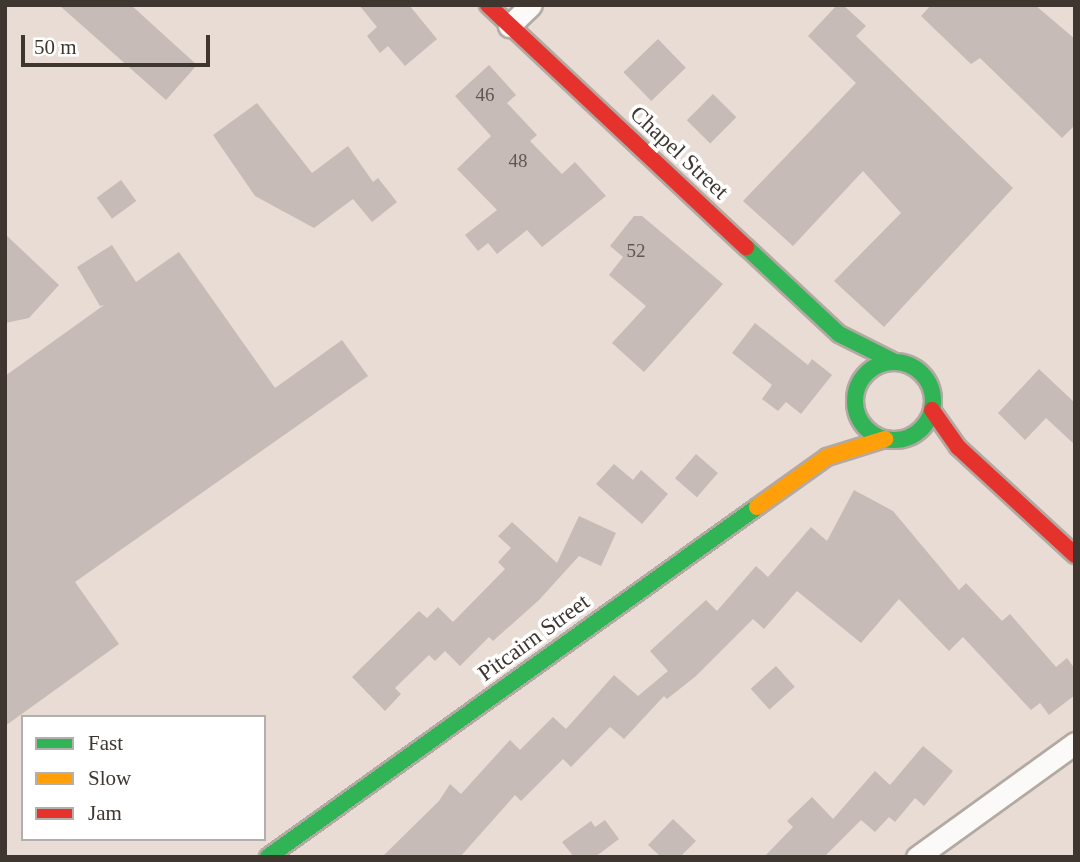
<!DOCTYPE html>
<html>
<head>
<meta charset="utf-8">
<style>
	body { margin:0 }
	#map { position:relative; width:1080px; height:862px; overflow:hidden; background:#e9dcd4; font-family:Georgia,serif }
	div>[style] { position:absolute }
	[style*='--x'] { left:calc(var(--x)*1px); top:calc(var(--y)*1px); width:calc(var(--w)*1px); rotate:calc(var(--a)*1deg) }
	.building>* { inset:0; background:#c6bbb6; transform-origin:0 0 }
	.roads { filter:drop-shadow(2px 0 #b3a9a3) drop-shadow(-2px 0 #b3a9a3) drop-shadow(0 2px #b3a9a3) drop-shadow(0 -2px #b3a9a3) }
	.street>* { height:21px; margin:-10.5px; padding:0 10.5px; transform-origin:10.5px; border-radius:10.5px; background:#fcfaf9 }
	.fast>* { height:16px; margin:-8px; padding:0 8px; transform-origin:8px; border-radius:8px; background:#30b455 }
	.fast>.ring { margin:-8px; padding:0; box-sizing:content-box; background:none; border:16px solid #30b455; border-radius:50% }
	.slow>* { height:16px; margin:-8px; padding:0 8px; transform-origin:8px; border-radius:8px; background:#ff9f0a }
	.jam>* { height:16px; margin:-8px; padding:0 8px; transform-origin:8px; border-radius:8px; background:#e5322d }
	span { translate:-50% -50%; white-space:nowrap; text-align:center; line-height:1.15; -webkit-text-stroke:7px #fff; paint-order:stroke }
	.number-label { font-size:19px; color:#615752 }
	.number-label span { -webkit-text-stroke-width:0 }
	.street-label { font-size:23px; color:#3f3630 }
	.frame { position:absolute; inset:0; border:7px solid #3f3630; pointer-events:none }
	.legend { position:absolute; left:21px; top:715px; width:245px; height:126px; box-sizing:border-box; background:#fff; border:2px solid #b2afac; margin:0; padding:9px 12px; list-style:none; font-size:21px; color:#3f3630 }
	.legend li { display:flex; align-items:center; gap:14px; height:35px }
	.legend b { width:35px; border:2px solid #b2afac }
	.scale { position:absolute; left:21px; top:35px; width:189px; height:32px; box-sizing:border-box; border:4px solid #3f3630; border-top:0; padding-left:9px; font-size:21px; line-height:24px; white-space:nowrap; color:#3f3630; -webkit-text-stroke:5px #fff; paint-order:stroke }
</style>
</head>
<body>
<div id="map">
	<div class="building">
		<i style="clip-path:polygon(59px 5px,131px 5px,197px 65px,166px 100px)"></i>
		<i style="clip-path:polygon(359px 5px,409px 5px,437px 39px,405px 66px,388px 46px,380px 53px,367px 36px,377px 27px)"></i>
		<i style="clip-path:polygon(837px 5px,843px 5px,866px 26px,856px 36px,1013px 188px,884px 327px,834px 281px,901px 213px,863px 171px,793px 246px,743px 201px,856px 83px,808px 36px)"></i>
		<i style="clip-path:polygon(931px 5px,1035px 5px,1075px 39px,1075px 125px,1062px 138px,980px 58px,971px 64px,921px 16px)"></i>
		<i style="left:658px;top:39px;width:40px;height:48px;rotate:46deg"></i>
		<i style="clip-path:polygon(489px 65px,516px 95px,507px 103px,537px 135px,530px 141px,562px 174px,575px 162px,606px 196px,542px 247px,527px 230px,497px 254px,488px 243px,478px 251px,465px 235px,497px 210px,457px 169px,491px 136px,455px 96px)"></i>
		<i style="left:713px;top:94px;width:33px;height:37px;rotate:45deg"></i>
		<i style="clip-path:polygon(257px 103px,312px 173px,348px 146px,373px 182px,378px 178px,397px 202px,372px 222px,353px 199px,314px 228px,255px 196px,213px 135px)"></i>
		<i style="left:121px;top:180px;width:26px;height:30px;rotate:54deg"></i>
		<i style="clip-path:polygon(634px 216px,642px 216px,723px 284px,644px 372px,612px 343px,646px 306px,609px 275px,623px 257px,610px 246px)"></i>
		<i style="clip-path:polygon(5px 234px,59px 285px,29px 318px,5px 323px)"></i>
		<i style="clip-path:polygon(112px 245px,136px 282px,179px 252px,275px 388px,342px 340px,368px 376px,75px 582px,119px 644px,5px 726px,5px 376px,104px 305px,100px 306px,77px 267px)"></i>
		<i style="clip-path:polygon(755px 323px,808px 365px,812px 359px,832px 375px,801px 414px,786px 402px,778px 411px,762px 399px,772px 385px,732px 353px)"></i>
		<i style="clip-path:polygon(1039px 369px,1075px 403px,1075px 445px,1046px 418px,1025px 440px,998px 413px)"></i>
		<i style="left:696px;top:454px;width:29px;height:32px;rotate:41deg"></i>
		<i style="clip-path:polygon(614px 464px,633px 480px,641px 470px,668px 494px,642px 524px,596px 484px)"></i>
		<i style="clip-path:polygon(854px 490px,893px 511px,959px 590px,966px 583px,1002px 621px,1010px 614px,1056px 667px,1067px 658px,1075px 669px,1075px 695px,1049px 715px,1040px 703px,1031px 710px,963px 637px,949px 651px,899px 599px,861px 643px,797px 591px,764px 629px,753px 619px,696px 676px,667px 699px,664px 696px,624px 739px,610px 727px,571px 767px,563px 759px,521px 801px,515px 795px,460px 857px,382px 857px,439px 801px,450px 784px,461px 794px,510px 740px,520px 750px,553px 717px,566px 729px,614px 675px,638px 696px,668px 671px,650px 651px,706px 600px,717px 611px,756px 566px,768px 577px,811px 527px,827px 541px)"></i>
		<i style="clip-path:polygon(579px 516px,616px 533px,601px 566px,579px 556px,539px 600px,493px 641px,489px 637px,460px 666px,445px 651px,435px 661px,429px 655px,395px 688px,401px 694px,385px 711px,352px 677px,419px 611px,427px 618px,438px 607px,453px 622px,505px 569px,498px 562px,511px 548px,498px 536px,512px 522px,557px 563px)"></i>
		<i style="left:776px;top:666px;width:28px;height:34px;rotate:48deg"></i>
		<i style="clip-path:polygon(923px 746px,953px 771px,924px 806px,915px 798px,895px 822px,889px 817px,875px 832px,861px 820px,824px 857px,764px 857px,793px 827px,787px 821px,812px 797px,833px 819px,875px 771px,890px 785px)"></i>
		<i style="clip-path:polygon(673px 819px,696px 841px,680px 857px,661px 857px,648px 845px)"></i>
		<i style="clip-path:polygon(605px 820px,619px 839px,595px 857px,574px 857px,562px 842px,591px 821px,595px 827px)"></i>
	</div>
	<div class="roads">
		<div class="street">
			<i style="--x:509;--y:26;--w:30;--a:-44"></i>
			<i style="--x:917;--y:857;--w:195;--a:-35.8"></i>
		</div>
		<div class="fast">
			<i style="--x:746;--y:247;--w:127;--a:43.1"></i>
			<i style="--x:839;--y:334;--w:60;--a:26.6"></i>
			<i class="ring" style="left:855px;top:362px;width:62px;height:62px"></i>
			<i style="--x:268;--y:857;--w:601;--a:-35.59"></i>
		</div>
		<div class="slow">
			<i style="--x:757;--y:507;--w:86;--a:-35.5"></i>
			<i style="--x:827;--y:457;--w:61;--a:-17.2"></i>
		</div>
		<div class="jam">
			<i style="--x:488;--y:5;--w:354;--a:43.2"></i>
			<i style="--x:932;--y:410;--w:45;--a:54.9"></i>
			<i style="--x:958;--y:447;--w:159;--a:42.7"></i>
		</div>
	</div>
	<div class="number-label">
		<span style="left:485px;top:95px">46</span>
		<span style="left:518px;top:161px">48</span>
		<span style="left:636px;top:251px">52</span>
	</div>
	<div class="street-label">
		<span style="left:679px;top:153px;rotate:43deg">Chapel Street</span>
		<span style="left:534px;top:638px;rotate:-36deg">Pitcairn Street</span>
	</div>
	<div class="frame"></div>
	<ul class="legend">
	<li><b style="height:9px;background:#30b455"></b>Fast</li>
	<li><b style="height:9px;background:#ff9f0a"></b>Slow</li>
	<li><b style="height:9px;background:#e5322d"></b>Jam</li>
	</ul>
	<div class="scale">50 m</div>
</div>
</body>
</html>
